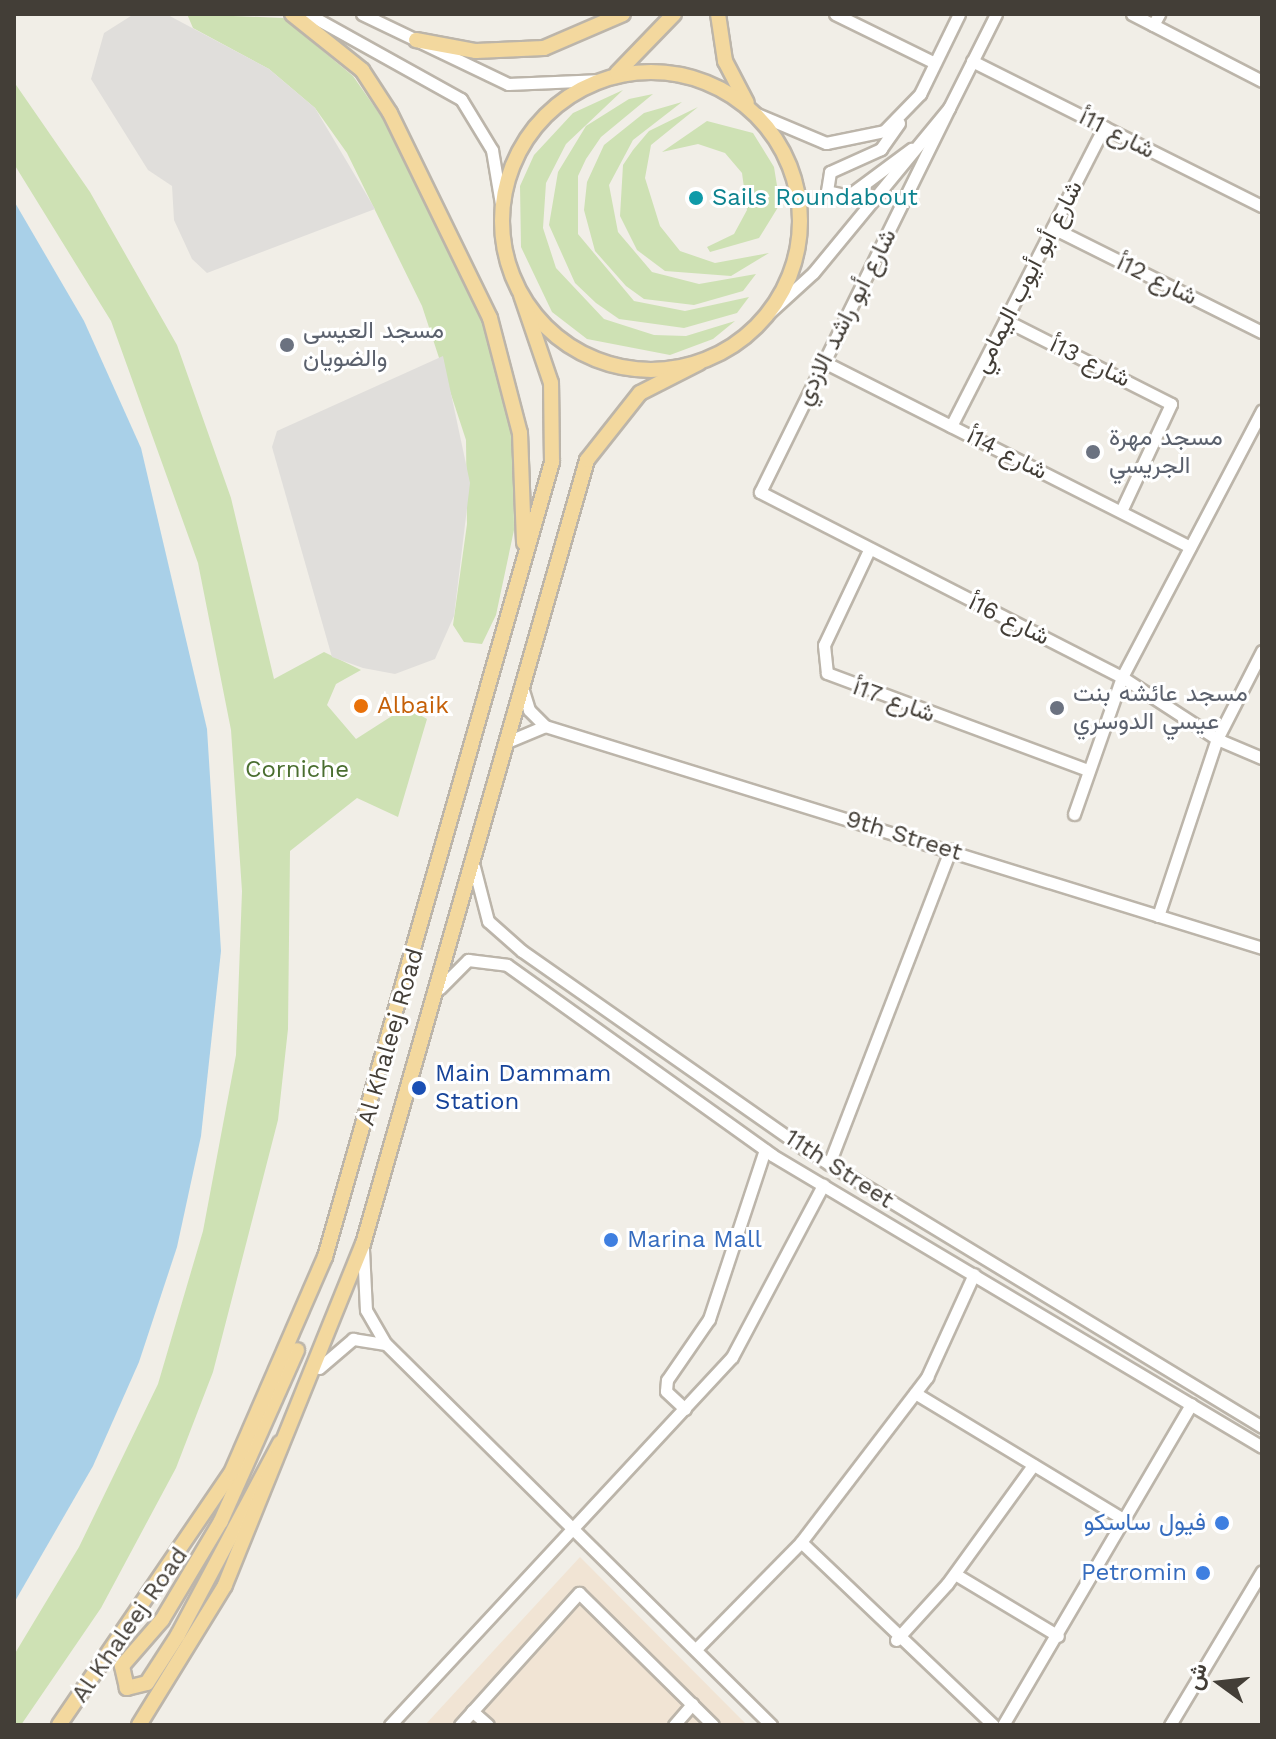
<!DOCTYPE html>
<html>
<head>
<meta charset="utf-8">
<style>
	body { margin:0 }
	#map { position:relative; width:1276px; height:1739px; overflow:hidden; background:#f1eee7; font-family:"Work Sans",Vazirmatn,sans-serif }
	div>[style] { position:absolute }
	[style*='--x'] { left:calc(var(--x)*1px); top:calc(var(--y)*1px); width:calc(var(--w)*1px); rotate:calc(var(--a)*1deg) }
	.commercial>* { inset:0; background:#f1e4d4 }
	.green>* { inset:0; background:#cee1b4 }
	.parking>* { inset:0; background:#e0dedb }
	.water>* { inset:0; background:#a9d0e8 }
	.roads { filter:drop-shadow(2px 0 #bcb5aa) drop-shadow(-2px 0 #bcb5aa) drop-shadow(0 2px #bcb5aa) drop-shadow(0 -2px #bcb5aa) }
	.minor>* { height:11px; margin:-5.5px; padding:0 5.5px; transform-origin:5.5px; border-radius:5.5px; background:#fff }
	.major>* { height:14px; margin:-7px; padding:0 7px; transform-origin:7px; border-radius:7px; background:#f3d89e }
	.major>.ring { margin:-7px; padding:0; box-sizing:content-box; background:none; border:14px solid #f3d89e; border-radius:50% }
	.dots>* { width:22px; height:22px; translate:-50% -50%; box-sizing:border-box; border:4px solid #fff; border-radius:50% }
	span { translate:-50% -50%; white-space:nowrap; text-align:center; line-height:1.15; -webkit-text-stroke:6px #fff; paint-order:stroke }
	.street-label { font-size:24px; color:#433e37 }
	.culture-label { font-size:24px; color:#0d838f }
	.left { translate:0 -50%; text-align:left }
	.worship-label { font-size:24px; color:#5b616d }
	.food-label { font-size:24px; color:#c56008 }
	.park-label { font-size:24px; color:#4a6e30 }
	.transit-label { font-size:24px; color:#164399 }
	.shop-label { font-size:24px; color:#366cbe }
	.right { translate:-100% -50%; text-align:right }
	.frame { position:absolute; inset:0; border:16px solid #433e37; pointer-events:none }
	.north { position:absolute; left:1180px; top:1643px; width:80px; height:80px; -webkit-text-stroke:6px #fff; paint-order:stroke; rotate:285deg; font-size:22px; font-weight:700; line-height:32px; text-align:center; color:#433e37 }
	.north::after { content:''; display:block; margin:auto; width:28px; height:36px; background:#433e37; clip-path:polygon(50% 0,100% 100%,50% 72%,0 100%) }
</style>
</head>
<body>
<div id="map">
	<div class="commercial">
		<i style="clip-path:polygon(580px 1557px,747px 1725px,425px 1725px)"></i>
	</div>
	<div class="green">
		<i style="clip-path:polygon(187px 14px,283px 18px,353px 76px,404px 149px,487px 328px,513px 424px,514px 530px,496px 615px,482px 644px,464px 642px,453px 625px,467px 524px,466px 440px,422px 306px,347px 153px,315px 108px,269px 69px,193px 28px)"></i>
		<i style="clip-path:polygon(14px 82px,90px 192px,177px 345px,231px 498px,274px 679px,324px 652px,361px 670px,336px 684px,327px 705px,356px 739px,406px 707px,427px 719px,398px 817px,357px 798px,290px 851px,288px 1029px,278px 1120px,213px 1372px,176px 1468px,101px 1608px,21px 1725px,14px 1725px,14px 1655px,79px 1547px,158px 1384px,203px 1231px,236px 1055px,242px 891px,231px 730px,198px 563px,111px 321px,14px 164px)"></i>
		<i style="clip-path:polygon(623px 90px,566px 144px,546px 183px,543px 228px,556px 268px,604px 319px,654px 335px,686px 336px,735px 321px,713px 339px,670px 355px,587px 339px,552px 312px,521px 247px,520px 186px,534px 155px,573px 113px)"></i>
		<i style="clip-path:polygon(653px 94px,601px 137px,586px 159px,578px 176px,578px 234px,634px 301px,685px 311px,749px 297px,737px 313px,684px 328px,619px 319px,596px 303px,575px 283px,549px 225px,558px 172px,586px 126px,629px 99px)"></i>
		<i style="clip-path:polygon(682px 102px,633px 140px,609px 185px,618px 232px,652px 272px,699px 284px,756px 274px,743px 291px,694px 305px,644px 299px,626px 286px,595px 251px,584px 210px,587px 182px,604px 145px,644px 113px)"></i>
		<i style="clip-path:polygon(698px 107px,651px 145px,645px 178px,660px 226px,680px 251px,715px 263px,769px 253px,731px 276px,665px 271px,637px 250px,620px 216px,623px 165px,633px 150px,649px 131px)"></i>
		<i style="clip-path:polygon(707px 121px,753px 133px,774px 167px,780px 204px,759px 238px,710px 252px,707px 247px,734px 234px,747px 210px,742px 173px,725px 153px,698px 144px,662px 152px)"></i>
	</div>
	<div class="parking">
		<i style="clip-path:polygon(134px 14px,166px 14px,269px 69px,315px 108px,375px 209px,207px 273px,192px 259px,174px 220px,172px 186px,148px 170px,91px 79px,104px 33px)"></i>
		<i style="clip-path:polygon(443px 356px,470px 483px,454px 616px,435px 659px,395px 674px,363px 668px,332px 657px,272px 447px,277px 431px)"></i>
	</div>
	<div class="water">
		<i style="clip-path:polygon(14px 201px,84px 321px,141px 448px,207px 729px,221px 951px,201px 1136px,177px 1247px,139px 1362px,93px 1466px,14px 1603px)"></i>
	</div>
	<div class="roads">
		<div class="minor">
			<i style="--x:308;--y:14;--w:175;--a:29.1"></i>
			<i style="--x:461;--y:99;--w:60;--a:58.7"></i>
			<i style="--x:492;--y:150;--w:55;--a:80.5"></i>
			<i style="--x:362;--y:14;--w:162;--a:25.6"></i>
			<i style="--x:508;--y:84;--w:94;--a:-2.4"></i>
			<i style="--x:835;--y:14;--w:111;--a:26.1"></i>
			<i style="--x:1132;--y:14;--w:146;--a:27.3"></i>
			<i style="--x:1153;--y:25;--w:13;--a:-61"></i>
			<i style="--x:972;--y:61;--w:324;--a:26.6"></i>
			<i style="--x:949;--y:108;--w:428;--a:116.2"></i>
			<i style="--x:760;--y:492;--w:407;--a:27.1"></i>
			<i style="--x:1122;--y:677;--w:113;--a:33.1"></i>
			<i style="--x:1217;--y:739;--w:49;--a:22.9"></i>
			<i style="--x:757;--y:114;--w:75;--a:22.8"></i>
			<i style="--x:826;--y:143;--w:59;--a:-11.7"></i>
			<i style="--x:884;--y:131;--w:52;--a:-45.8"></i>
			<i style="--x:920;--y:94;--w:89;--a:-64"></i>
			<i style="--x:899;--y:123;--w:32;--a:125"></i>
			<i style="--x:881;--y:149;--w:56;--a:155.7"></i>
			<i style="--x:830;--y:172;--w:19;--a:99"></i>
			<i style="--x:827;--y:191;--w:22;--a:13"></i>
			<i style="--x:848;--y:196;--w:79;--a:-36.7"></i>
			<i style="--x:1053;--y:228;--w:233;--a:26.5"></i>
			<i style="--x:769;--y:313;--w:59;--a:-42.3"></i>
			<i style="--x:813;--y:273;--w:214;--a:-50.5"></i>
			<i style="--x:949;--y:108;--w:105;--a:-63.4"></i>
			<i style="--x:1005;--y:320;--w:186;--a:26.8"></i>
			<i style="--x:1171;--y:404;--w:118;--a:115"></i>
			<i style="--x:824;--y:362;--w:410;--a:26.8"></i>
			<i style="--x:951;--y:426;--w:336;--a:-62.9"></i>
			<i style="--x:868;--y:552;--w:103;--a:115.3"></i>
			<i style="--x:824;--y:645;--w:28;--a:84"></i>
			<i style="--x:827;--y:673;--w:278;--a:20.4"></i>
			<i style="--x:522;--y:687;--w:24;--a:73"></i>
			<i style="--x:529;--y:710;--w:23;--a:45"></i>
			<i style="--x:507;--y:742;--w:41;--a:-22.8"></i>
			<i style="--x:545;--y:726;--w:751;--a:17.2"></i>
			<i style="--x:1074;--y:814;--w:145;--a:-70.7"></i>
			<i style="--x:1122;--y:677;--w:301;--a:-62.3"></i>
			<i style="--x:474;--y:867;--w:56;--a:75.5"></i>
			<i style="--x:488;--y:921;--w:45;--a:41.4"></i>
			<i style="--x:522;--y:951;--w:343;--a:35"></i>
			<i style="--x:803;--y:1148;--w:537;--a:31.29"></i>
			<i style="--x:1158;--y:916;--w:187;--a:-71.6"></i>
			<i style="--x:1217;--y:739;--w:99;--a:-62.9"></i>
			<i style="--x:440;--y:988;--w:40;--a:-45"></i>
			<i style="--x:468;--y:960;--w:39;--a:7"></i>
			<i style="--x:507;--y:965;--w:326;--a:35.6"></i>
			<i style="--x:772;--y:1155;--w:570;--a:30.79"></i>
			<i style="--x:829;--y:1164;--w:337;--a:-68.9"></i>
			<i style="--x:363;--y:1249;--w:61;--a:87.2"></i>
			<i style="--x:366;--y:1310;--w:39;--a:60"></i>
			<i style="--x:386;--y:1344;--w:542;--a:44.7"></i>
			<i style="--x:319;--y:1368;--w:45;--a:-40.5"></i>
			<i style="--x:353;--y:1339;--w:32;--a:9"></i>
			<i style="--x:915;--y:1393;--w:245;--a:31.2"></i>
			<i style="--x:685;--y:1409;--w:26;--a:-137"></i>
			<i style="--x:666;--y:1391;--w:11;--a:-85"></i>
			<i style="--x:667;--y:1380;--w:74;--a:-55.5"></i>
			<i style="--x:709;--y:1319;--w:178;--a:-71.7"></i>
			<i style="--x:801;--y:1542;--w:265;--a:43.6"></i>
			<i style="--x:955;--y:1574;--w:120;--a:31"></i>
			<i style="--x:896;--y:1640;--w:76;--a:-47.7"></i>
			<i style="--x:947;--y:1584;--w:147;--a:-54.1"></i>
			<i style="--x:696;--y:1649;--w:150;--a:-45.5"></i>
			<i style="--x:801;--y:1542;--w:208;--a:-52.6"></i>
			<i style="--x:927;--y:1377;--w:113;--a:-65.5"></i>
			<i style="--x:472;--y:1711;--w:21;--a:41"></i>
			<i style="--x:390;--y:1725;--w:502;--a:-47.1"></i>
			<i style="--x:732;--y:1357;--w:195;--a:-62.1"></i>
			<i style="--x:460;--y:1725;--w:178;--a:-48"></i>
			<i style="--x:579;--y:1593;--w:188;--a:44.6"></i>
			<i style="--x:674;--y:1725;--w:28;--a:-49"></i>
			<i style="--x:1003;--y:1725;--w:372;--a:-59.6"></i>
			<i style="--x:1170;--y:1725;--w:179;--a:-59.1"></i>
		</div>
		<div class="major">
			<i style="--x:292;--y:14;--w:90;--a:38.7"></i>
			<i style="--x:362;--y:70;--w:51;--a:56.9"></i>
			<i style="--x:390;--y:113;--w:228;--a:64"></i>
			<i style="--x:490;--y:318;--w:119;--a:75.4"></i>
			<i style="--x:520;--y:433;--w:110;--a:87.9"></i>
			<i style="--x:718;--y:14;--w:48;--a:81.5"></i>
			<i style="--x:725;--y:61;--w:47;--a:62.4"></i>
			<i style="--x:416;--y:40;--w:61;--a:10.4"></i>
			<i style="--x:476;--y:51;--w:68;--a:-2.5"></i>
			<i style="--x:544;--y:48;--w:86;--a:-23.3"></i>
			<i class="ring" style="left:502px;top:72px;width:284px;height:284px"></i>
			<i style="--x:617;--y:73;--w:82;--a:-46"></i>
			<i style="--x:280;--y:1443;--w:217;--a:118"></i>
			<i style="--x:178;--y:1635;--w:57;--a:122.9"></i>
			<i style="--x:147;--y:1683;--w:21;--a:166"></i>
			<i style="--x:127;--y:1688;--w:23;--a:-103"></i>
			<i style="--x:122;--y:1666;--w:61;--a:-49"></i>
			<i style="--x:162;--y:1620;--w:115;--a:-59.2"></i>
			<i style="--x:221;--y:1521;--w:187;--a:-66"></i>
			<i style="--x:59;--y:1725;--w:305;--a:-55.7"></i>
			<i style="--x:231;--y:1473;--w:236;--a:-66.5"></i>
			<i style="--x:325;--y:1257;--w:827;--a:-74.06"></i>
			<i style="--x:552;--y:462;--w:79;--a:-90.7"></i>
			<i style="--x:551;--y:383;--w:93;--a:-108.8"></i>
			<i style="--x:139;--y:1725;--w:164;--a:-58.4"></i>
			<i style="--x:225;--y:1585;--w:368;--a:-68"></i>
			<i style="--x:363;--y:1244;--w:815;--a:-74.05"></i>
			<i style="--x:587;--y:460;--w:85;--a:-51.7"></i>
			<i style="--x:640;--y:393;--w:66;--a:-27"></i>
		</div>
	</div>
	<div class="dots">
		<i style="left:696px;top:198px;background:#0f9aa8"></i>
		<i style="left:287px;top:345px;background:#6b7280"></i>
		<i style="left:1093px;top:452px;background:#6b7280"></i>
		<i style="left:361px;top:706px;background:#e8710a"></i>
		<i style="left:1057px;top:708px;background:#6b7280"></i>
		<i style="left:419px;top:1088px;background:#1a4fb4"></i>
		<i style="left:611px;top:1240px;background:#3f7fe0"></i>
		<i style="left:1222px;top:1523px;background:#3f7fe0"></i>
		<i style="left:1203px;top:1573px;background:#3f7fe0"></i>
	</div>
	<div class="street-label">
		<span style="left:1117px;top:134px;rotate:27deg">شارع 11أ</span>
		<span style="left:1028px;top:277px;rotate:-63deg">شارع أبو أيوب اليمامي</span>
		<span style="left:1157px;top:280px;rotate:26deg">شارع 12أ</span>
		<span style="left:846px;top:317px;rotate:-63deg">شارع أبو راشد الازدي</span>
		<span style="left:1090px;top:362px;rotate:26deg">شارع 13أ</span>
		<span style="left:1007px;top:454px;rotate:27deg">شارع 14أ</span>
		<span style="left:1009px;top:620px;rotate:26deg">شارع 16أ</span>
		<span style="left:894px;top:701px;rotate:20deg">شارع 17أ</span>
		<span style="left:904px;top:836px;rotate:17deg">9th Street</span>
		<span style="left:391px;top:1037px;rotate:-74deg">Al Khaleej Road</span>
		<span style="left:839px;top:1169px;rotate:33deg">11th Street</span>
		<span style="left:130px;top:1625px;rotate:-55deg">Al Khaleej Road</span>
	</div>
	<div class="culture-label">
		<span class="left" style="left:712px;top:198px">Sails Roundabout</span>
	</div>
	<div class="worship-label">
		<span class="left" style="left:303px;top:345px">مسجد العيسى<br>والضويان</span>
		<span class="left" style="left:1109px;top:452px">مسجد مهرة<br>الجريسي</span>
		<span class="left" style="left:1073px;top:708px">مسجد عائشه بنت<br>عيسي الدوسري</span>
	</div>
	<div class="food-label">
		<span class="left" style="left:377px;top:706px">Albaik</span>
	</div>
	<div class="park-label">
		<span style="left:297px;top:770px">Corniche</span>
	</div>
	<div class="transit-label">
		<span class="left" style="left:435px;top:1088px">Main Dammam<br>Station</span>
	</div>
	<div class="shop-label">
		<span class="left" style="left:627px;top:1240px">Marina Mall</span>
		<span class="right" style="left:1206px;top:1523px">فيول ساسكو</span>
		<span class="right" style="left:1187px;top:1573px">Petromin</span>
	</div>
	<div class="frame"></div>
	<div class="north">ش</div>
</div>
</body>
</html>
